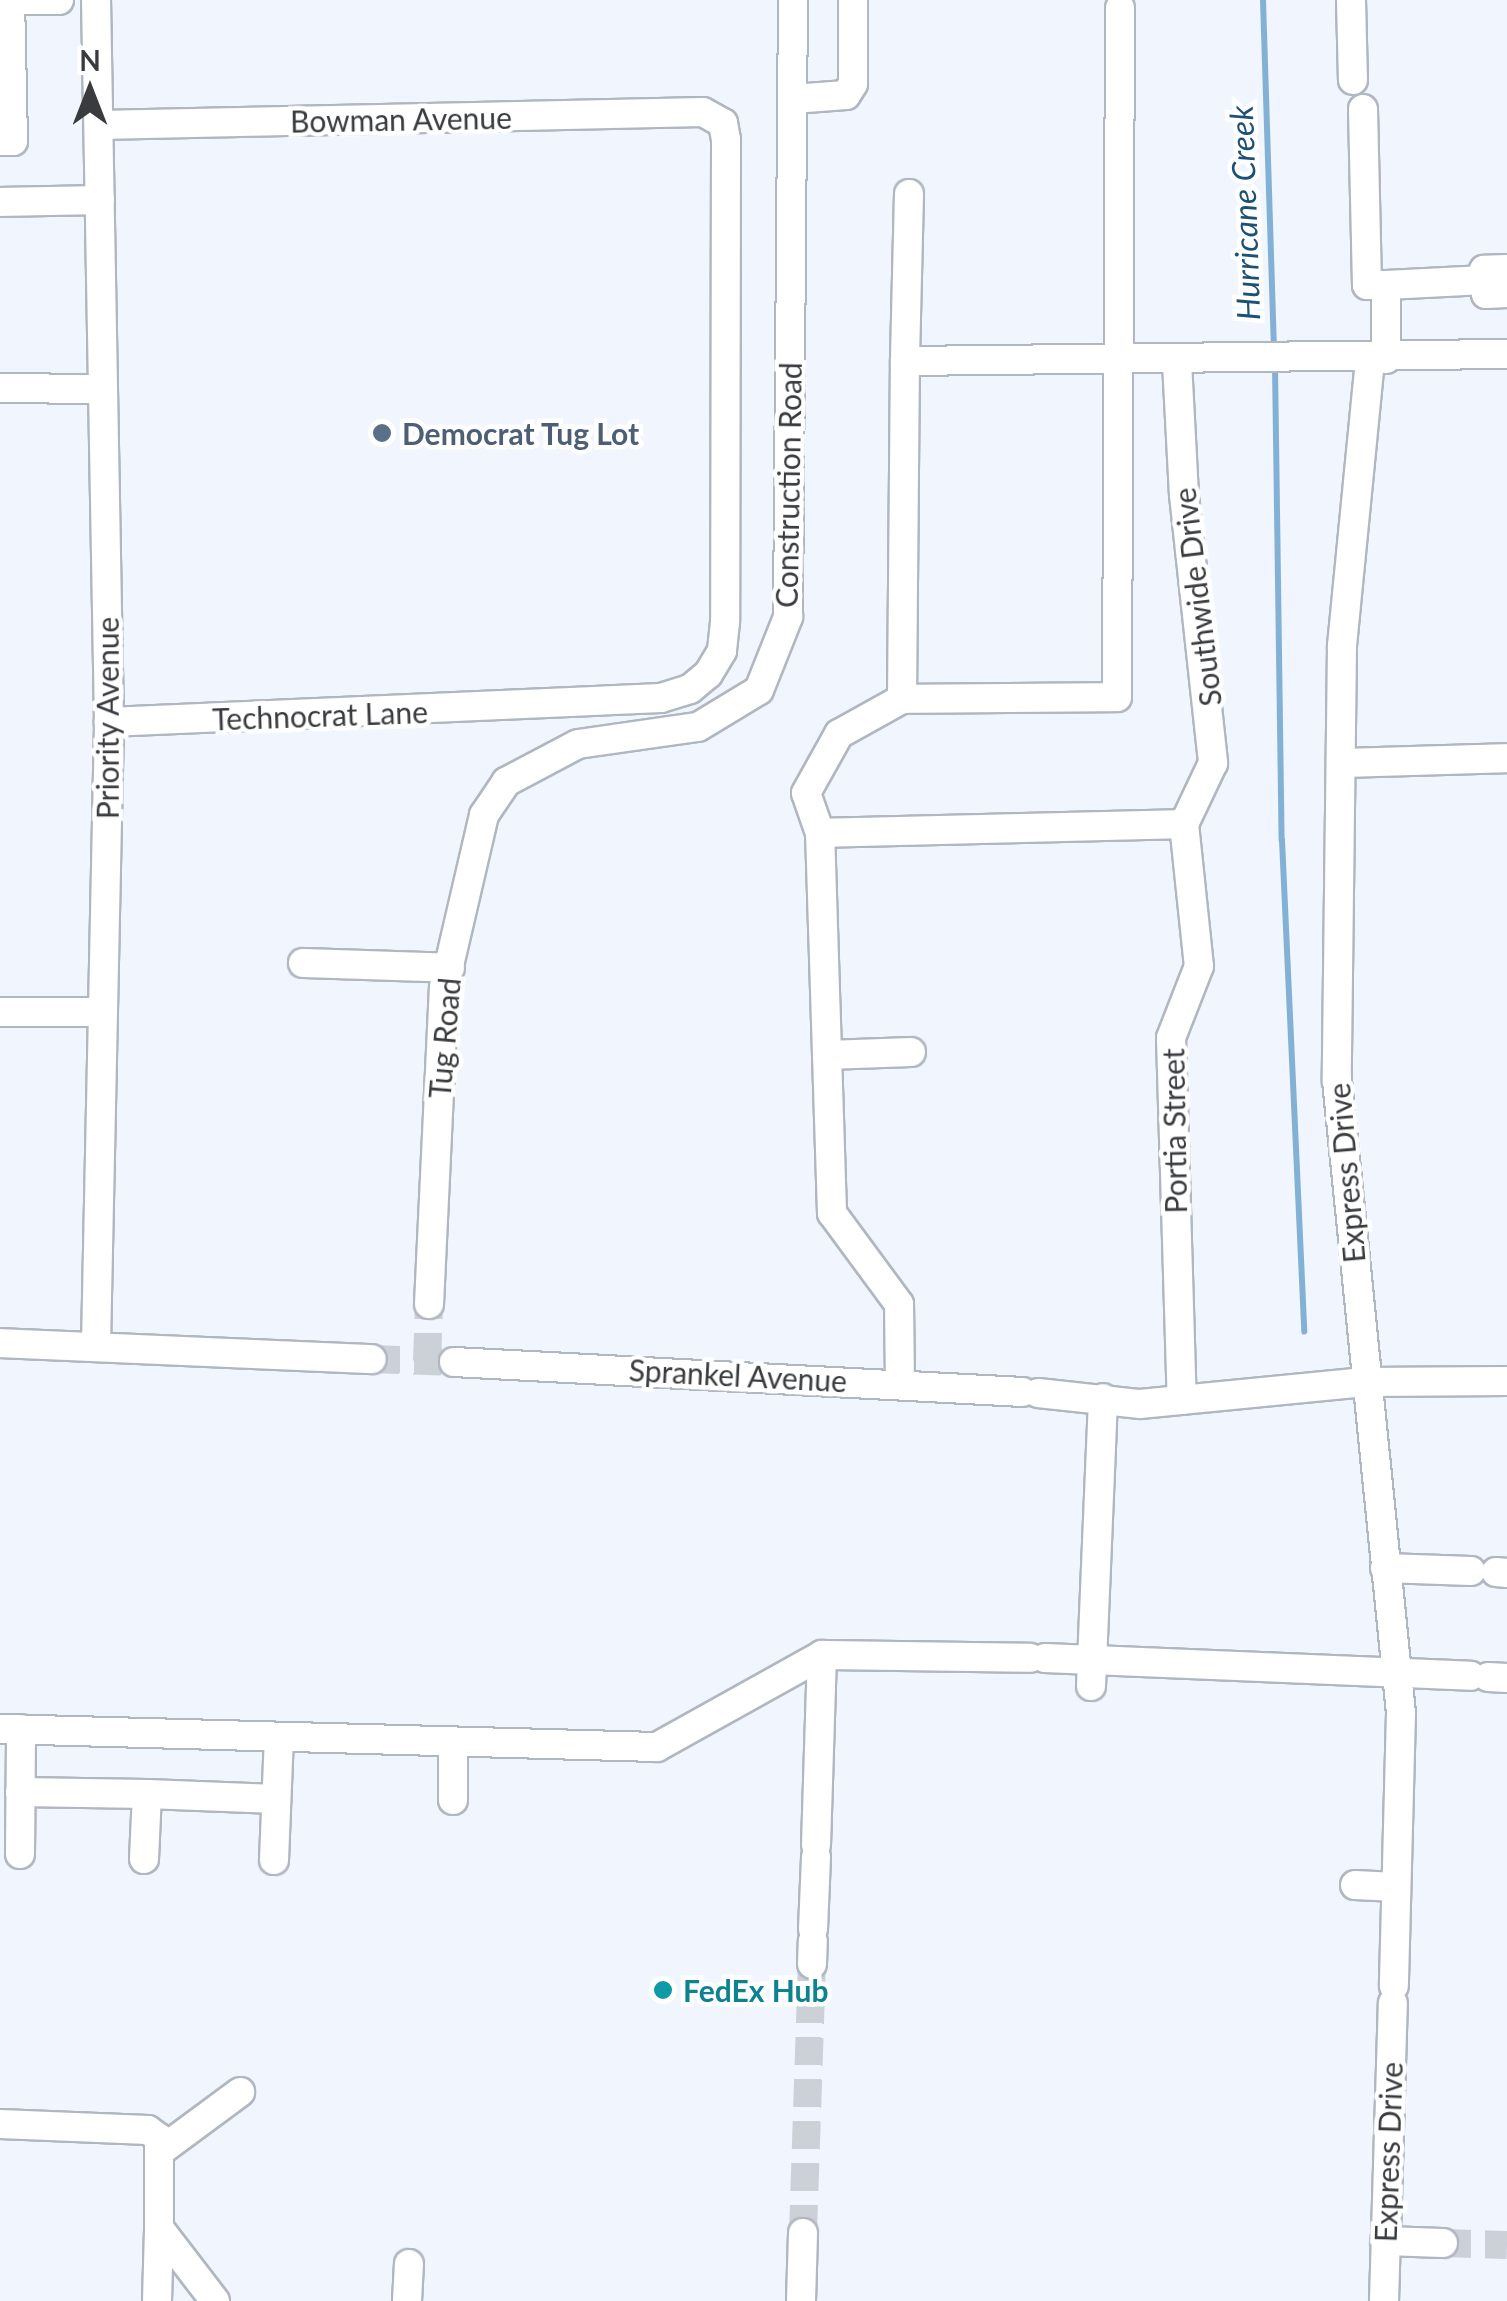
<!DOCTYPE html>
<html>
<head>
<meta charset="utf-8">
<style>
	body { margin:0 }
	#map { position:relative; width:1507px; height:2301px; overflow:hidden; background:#f1f6fe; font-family:Lato,sans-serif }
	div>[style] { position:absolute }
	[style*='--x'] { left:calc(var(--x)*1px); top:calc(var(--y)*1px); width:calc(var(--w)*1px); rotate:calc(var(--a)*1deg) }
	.stream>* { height:6px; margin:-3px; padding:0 3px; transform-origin:3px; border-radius:3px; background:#83b1d6 }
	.minor-tunnel>* { height:28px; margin-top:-14px; transform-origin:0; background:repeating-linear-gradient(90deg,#ccd1d8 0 28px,transparent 0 42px) }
	.roads { filter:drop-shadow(2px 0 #b1b7c0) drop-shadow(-2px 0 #b1b7c0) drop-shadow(0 2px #b1b7c0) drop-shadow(0 -2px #b1b7c0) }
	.minor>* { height:28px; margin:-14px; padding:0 14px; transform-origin:14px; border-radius:14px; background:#fff }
	.dots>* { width:28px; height:28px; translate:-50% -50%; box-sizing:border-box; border:5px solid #fff; border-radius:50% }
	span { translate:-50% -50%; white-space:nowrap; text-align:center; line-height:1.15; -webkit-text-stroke:9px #fff; paint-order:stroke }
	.street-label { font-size:30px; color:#393b3f }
	.service-label { font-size:30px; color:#4e5e75; font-weight:700 }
	.left { translate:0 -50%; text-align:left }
	.culture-label { font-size:30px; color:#0d838f; font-weight:700 }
	.water-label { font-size:32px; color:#1c5075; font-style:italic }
	.north { position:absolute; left:40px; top:40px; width:100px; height:100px; -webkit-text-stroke:8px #fff; paint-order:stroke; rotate:0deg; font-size:28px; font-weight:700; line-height:40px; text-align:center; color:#393b3f }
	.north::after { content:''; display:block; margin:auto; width:35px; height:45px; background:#393b3f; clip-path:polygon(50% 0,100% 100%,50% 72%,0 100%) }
</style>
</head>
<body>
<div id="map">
	<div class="stream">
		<i style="--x:1263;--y:0;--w:349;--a:88.2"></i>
		<i style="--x:1275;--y:366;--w:474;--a:89.2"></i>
		<i style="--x:1282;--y:840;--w:492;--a:87.4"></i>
	</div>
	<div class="minor-tunnel">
		<i style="--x:372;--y:1359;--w:82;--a:2.1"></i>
		<i style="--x:427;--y:1361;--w:57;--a:-88"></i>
		<i style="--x:803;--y:2233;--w:269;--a:-88.1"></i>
		<i style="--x:1443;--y:2243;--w:64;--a:1.8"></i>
	</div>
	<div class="roads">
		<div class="minor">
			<i style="--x:24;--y:0;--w:35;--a:0"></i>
			<i style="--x:1351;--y:0;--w:80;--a:88.6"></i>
			<i style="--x:793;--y:99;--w:53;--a:-4.3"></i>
			<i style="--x:846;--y:95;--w:13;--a:-58"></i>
			<i style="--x:853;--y:84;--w:84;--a:-90"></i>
			<i style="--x:1363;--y:109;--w:176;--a:88.7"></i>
			<i style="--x:1367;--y:285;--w:19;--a:0"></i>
			<i style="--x:1386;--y:285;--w:74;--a:90"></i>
			<i style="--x:99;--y:125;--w:604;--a:-1.23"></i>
			<i style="--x:703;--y:112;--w:23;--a:29"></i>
			<i style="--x:723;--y:123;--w:17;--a:80"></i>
			<i style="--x:726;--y:140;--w:482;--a:90.1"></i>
			<i style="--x:725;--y:622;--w:29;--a:96"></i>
			<i style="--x:722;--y:651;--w:27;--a:121"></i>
			<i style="--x:708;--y:674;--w:23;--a:140"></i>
			<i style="--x:690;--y:689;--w:30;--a:163"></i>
			<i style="--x:661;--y:698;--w:553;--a:177.51"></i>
			<i style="--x:0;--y:141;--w:13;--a:0"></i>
			<i style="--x:13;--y:141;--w:141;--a:-91.2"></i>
			<i style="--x:909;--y:194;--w:167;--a:91.4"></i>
			<i style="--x:905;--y:361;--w:602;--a:-0.67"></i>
			<i style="--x:0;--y:202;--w:100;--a:-1.1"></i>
			<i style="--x:1507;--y:269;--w:23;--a:178"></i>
			<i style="--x:1484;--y:270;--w:24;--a:85"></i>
			<i style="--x:1486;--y:294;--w:21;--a:-3"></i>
			<i style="--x:1386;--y:285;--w:99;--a:-2.9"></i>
			<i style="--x:1370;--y:360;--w:287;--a:95.6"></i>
			<i style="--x:1342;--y:646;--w:434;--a:90.7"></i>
			<i style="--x:1337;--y:1080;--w:636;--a:84.23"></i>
			<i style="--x:1401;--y:1713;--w:273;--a:91.5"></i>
			<i style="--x:1177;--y:362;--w:133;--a:87"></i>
			<i style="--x:1184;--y:495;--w:270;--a:83.8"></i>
			<i style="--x:1213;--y:763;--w:68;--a:115.4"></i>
			<i style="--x:0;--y:388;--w:103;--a:0.6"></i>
			<i style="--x:902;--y:699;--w:338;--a:-89.5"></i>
			<i style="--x:1341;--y:763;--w:166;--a:-1.7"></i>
			<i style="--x:820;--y:833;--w:42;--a:-109.3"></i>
			<i style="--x:806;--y:793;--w:68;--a:-60.8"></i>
			<i style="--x:839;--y:734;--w:72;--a:-29.1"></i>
			<i style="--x:902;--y:699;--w:215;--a:-0.5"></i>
			<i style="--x:1117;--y:697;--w:689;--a:-89.75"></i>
			<i style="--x:303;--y:963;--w:147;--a:1.9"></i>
			<i style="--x:0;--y:1012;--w:103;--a:0"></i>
			<i style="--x:827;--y:1055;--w:84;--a:-2"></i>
			<i style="--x:429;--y:1304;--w:317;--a:-87.3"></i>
			<i style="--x:444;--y:987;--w:177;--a:-76.9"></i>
			<i style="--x:484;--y:815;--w:40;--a:-56"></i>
			<i style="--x:506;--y:782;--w:81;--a:-27.8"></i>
			<i style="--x:578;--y:744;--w:121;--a:-8.1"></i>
			<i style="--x:698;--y:727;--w:71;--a:-31.2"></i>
			<i style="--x:759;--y:690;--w:79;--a:-68.3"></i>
			<i style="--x:788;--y:617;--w:617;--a:-89.54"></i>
			<i style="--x:0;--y:1343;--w:372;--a:2.5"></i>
			<i style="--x:96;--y:1345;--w:623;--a:-88.8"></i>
			<i style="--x:109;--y:722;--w:722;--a:-91.03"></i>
			<i style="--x:454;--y:1362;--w:569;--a:3.02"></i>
			<i style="--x:900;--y:1384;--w:80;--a:-90.7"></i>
			<i style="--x:899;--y:1304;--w:113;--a:-126.4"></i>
			<i style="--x:832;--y:1213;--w:380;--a:-91.8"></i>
			<i style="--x:820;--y:833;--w:364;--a:-1.4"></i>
			<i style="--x:1184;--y:824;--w:143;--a:84"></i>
			<i style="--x:1199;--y:966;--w:77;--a:111.3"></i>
			<i style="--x:1171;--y:1038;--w:362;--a:88.3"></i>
			<i style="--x:1038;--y:1393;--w:103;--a:6.2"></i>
			<i style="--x:1140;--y:1404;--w:226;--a:-5.6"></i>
			<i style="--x:1365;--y:1382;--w:142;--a:-0.4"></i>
			<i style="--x:1385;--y:1568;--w:86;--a:2"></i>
			<i style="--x:1496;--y:1572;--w:11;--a:5"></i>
			<i style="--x:1045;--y:1658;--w:426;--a:2.4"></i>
			<i style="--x:1488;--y:1677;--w:19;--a:3"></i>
			<i style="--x:1091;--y:1686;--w:288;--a:-87.6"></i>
			<i style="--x:0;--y:1729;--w:657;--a:1.57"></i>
			<i style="--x:657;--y:1747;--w:189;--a:-29.1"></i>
			<i style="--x:822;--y:1655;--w:208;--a:0.8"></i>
			<i style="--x:453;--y:1743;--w:57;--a:90"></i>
			<i style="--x:20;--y:1792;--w:127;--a:0.9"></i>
			<i style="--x:816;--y:1845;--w:190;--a:-88.2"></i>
			<i style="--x:20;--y:1854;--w:125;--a:-89.5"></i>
			<i style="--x:144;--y:1859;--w:65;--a:-87.4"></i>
			<i style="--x:147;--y:1794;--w:129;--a:2.2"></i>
			<i style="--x:274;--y:1860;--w:122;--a:-87.7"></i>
			<i style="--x:1355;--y:1885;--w:41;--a:2.8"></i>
			<i style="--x:813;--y:1929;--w:72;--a:-87.6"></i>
			<i style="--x:812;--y:1964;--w:23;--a:-88"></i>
			<i style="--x:0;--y:2124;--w:148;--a:2.3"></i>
			<i style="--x:148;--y:2130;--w:14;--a:36"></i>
			<i style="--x:159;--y:2138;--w:90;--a:90"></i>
			<i style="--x:159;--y:2228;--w:92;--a:52.5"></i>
			<i style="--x:159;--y:2152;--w:101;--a:-36.5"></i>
			<i style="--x:1385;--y:2241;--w:58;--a:2"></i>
			<i style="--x:157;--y:2301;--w:73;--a:-88.4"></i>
			<i style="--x:407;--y:2301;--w:37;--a:-87"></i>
			<i style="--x:801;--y:2301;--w:68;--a:-88.3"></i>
			<i style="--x:1384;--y:2301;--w:298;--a:-88.3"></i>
		</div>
	</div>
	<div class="dots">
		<i style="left:382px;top:433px;background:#5c6f8a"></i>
		<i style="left:663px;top:1990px;background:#0f9aa8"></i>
	</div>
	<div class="street-label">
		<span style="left:401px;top:119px;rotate:-1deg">Bowman Avenue</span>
		<span style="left:788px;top:485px;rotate:-89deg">Construction Road</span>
		<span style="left:1197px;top:597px;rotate:-97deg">Southwide Drive</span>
		<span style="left:320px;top:715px;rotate:-2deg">Technocrat Lane</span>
		<span style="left:107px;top:718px;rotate:-90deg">Priority Avenue</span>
		<span style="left:444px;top:1038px;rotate:-85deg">Tug Road</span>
		<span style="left:1174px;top:1131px;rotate:-91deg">Portia Street</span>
		<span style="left:1346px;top:1173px;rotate:-95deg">Express Drive</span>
		<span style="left:738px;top:1375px;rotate:3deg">Sprankel Avenue</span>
		<span style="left:1388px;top:2152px;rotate:-88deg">Express Drive</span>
	</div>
	<div class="service-label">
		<span class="left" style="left:402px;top:433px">Democrat Tug Lot</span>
	</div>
	<div class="culture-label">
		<span class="left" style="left:683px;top:1990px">FedEx Hub</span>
	</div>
	<div class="water-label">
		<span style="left:1245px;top:213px;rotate:-92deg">Hurricane Creek</span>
	</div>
	<div class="north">N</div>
</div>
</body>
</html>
